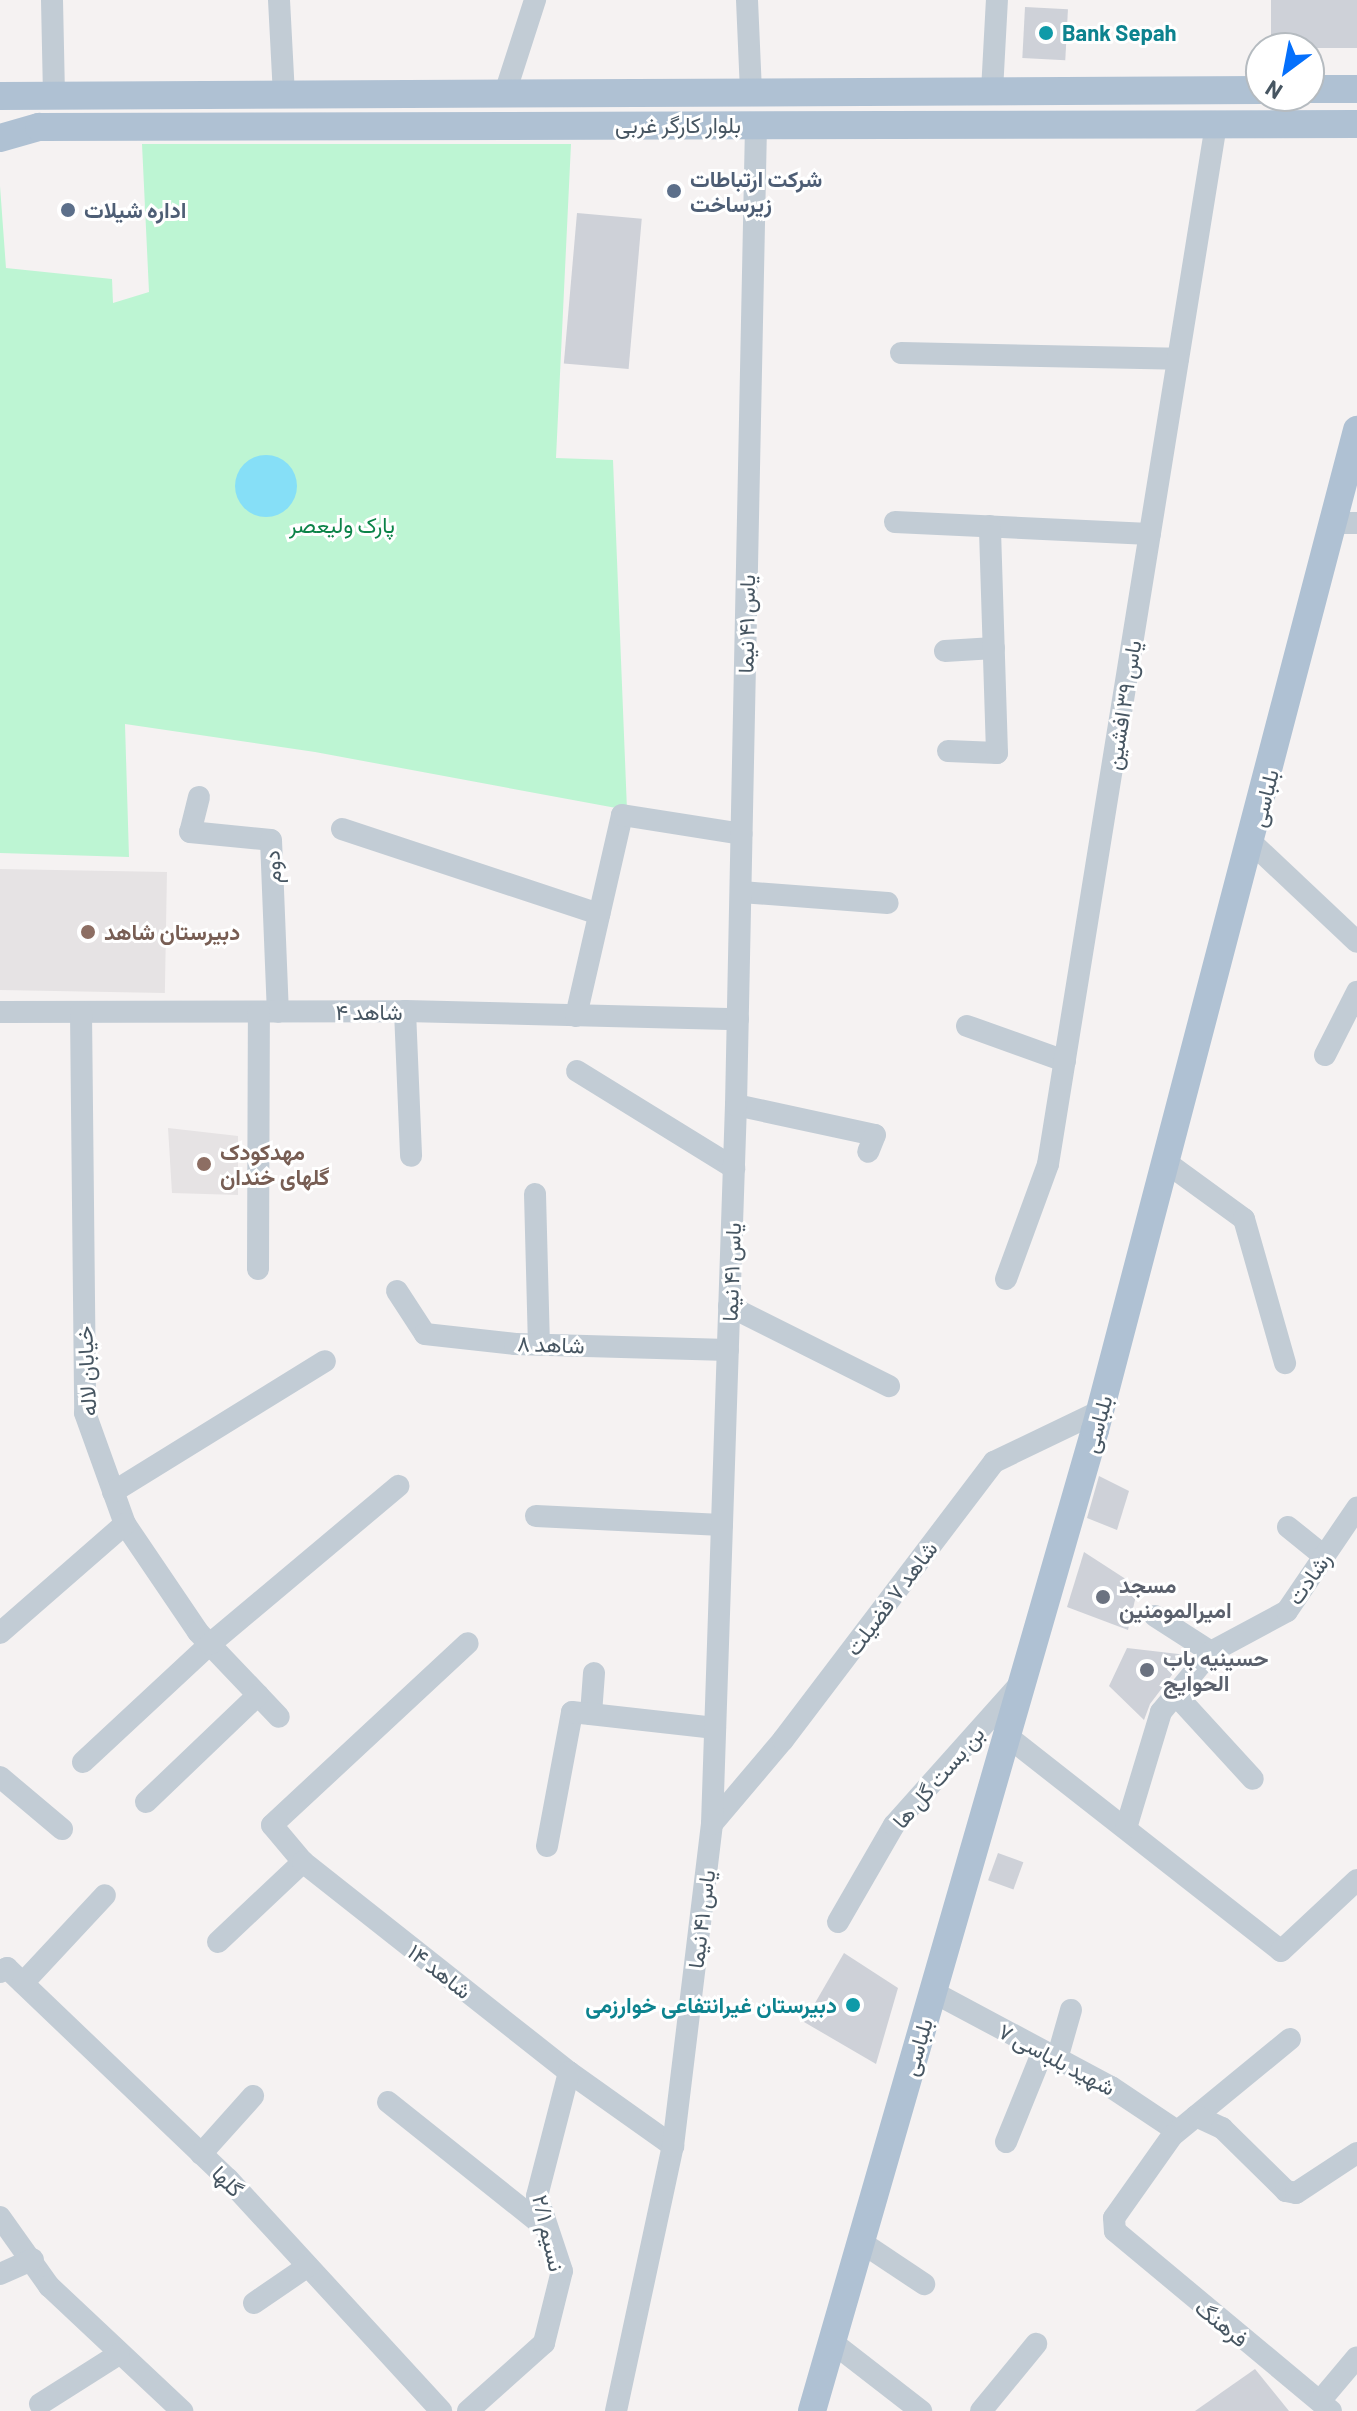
<!DOCTYPE html>
<html>
<head>
<meta charset="utf-8">
<style>
	body { margin:0 }
	#map { position:relative; width:1357px; height:2411px; overflow:hidden; background:#f5f2f2; font-family:Barlow,Vazirmatn,sans-serif }
	div>[style] { position:absolute }
	[style*='--x'] { left:calc(var(--x)*1px); top:calc(var(--y)*1px); width:calc(var(--w)*1px); rotate:calc(var(--a)*1deg) }
	.education>* { inset:0; background:#e6e3e4; transform-origin:0 0 }
	.green>* { inset:0; background:#bdf5d3 }
	.water>* { inset:0; background:#86dff7 }
	.round { border-radius:50% }
	.building>* { inset:0; background:#ced1d8; transform-origin:0 0 }
	.minor>* { height:22px; margin:-11px; padding:0 11px; transform-origin:11px; border-radius:11px; background:#c2ccd5 }
	.major>* { height:28px; margin:-14px; padding:0 14px; transform-origin:14px; border-radius:14px; background:#afc1d3 }
	.dots>* { width:22px; height:22px; translate:-50% -50%; box-sizing:border-box; border:4px solid #fff; border-radius:50% }
	span { translate:-50% -50%; white-space:nowrap; text-align:center; line-height:1.15; -webkit-text-stroke:6px #fff; paint-order:stroke }
	.culture-label { font-size:22px; color:#0d838f; font-weight:700 }
	.left { translate:0 -50%; text-align:left }
	.right { translate:-100% -50%; text-align:right }
	.street-label { font-size:22px; color:#475662 }
	.service-label { font-size:22px; color:#4e5e75; font-weight:700 }
	.park-label { font-size:22px; color:#0c8348 }
	.education-label { font-size:22px; color:#785e54; font-weight:700 }
	.worship-label { font-size:22px; color:#5b616d; font-weight:700 }
	.north { position:absolute; left:1245px; top:32px; width:80px; height:80px; box-sizing:border-box; background:#fff; border:2px solid #b5bbc0; border-radius:50%; rotate:212deg; font-size:22px; font-weight:700; line-height:32px; text-align:center; color:#475662 }
	.north::after { content:''; display:block; margin:auto; width:28px; height:36px; background:#0570fc; clip-path:polygon(50% 0,100% 100%,50% 72%,0 100%) }
</style>
</head>
<body>
<div id="map">
	<div class="education">
		<i style="left:0;top:869px;width:167px;height:121px;rotate:1deg"></i>
		<i style="clip-path:polygon(168px 1128px,238px 1136px,238px 1195px,172px 1193px)"></i>
	</div>
	<div class="green">
		<i style="clip-path:polygon(142px 144px,571px 144px,556px 458px,613px 460px,627px 810px,315px 752px,125px 724px,129px 857px,0 853px,0 186px,6px 268px,112px 279px,113px 303px,149px 292px)"></i>
	</div>
	<div class="water">
		<i class="round" style="left:235px;top:455px;width:62px;height:62px"></i>
	</div>
	<div class="building">
		<i style="left:1271px;top:0;width:86px;height:48px"></i>
		<i style="left:1025px;top:7px;width:43px;height:51px;rotate:3deg"></i>
		<i style="left:577px;top:213px;width:65px;height:151px;rotate:5deg"></i>
		<i style="clip-path:polygon(1099px 1476px,1129px 1491px,1117px 1530px,1087px 1518px)"></i>
		<i style="clip-path:polygon(1084px 1552px,1138px 1587px,1128px 1630px,1067px 1607px)"></i>
		<i style="clip-path:polygon(1127px 1648px,1187px 1655px,1150px 1704px,1144px 1720px,1109px 1686px)"></i>
		<i style="left:998px;top:1853px;width:27px;height:29px;rotate:20deg"></i>
		<i style="clip-path:polygon(844px 1953px,898px 1988px,876px 2064px,804px 2022px)"></i>
		<i style="clip-path:polygon(1255px 2369px,1289px 2411px,1195px 2411px)"></i>
	</div>
	<div class="minor">
		<i style="--x:52;--y:0;--w:95;--a:88.8"></i>
		<i style="--x:279;--y:0;--w:94;--a:87"></i>
		<i style="--x:747;--y:0;--w:92;--a:87.5"></i>
		<i style="--x:992;--y:91;--w:91;--a:-86.9"></i>
		<i style="--x:505;--y:93;--w:98;--a:-72.1"></i>
		<i style="--x:901;--y:353;--w:277;--a:1.2"></i>
		<i style="--x:895;--y:522;--w:255;--a:2.7"></i>
		<i style="--x:1334;--y:523;--w:23;--a:0"></i>
		<i style="--x:945;--y:651;--w:49;--a:-3.5"></i>
		<i style="--x:948;--y:751;--w:49;--a:2.3"></i>
		<i style="--x:997;--y:753;--w:227;--a:-91.8"></i>
		<i style="--x:199;--y:797;--w:36;--a:104"></i>
		<i style="--x:190;--y:832;--w:81;--a:5.6"></i>
		<i style="--x:271;--y:840;--w:172;--a:87.7"></i>
		<i style="--x:342;--y:829;--w:271;--a:18.3"></i>
		<i style="--x:1252;--y:843;--w:144;--a:43.3"></i>
		<i style="--x:741;--y:892;--w:147;--a:4.3"></i>
		<i style="--x:405;--y:1011;--w:145;--a:87.6"></i>
		<i style="--x:0;--y:1012;--w:405;--a:-0.1"></i>
		<i style="--x:405;--y:1011;--w:333;--a:1.4"></i>
		<i style="--x:81;--y:1012;--w:401;--a:89.4"></i>
		<i style="--x:85;--y:1413;--w:118;--a:70.2"></i>
		<i style="--x:125;--y:1524;--w:130;--a:55.9"></i>
		<i style="--x:198;--y:1632;--w:117;--a:46.4"></i>
		<i style="--x:576;--y:1016;--w:206;--a:-77.1"></i>
		<i style="--x:622;--y:815;--w:121;--a:9"></i>
		<i style="--x:967;--y:1026;--w:104;--a:19.7"></i>
		<i style="--x:1325;--y:1055;--w:71;--a:-63.1"></i>
		<i style="--x:577;--y:1071;--w:185;--a:31.7"></i>
		<i style="--x:736;--y:1105;--w:142;--a:12.2"></i>
		<i style="--x:875;--y:1135;--w:18;--a:112"></i>
		<i style="--x:1167;--y:1163;--w:95;--a:36"></i>
		<i style="--x:1244;--y:1219;--w:150;--a:74.1"></i>
		<i style="--x:535;--y:1194;--w:150;--a:88.5"></i>
		<i style="--x:258;--y:1269;--w:257;--a:-89.8"></i>
		<i style="--x:1006;--y:1279;--w:122;--a:-69.9"></i>
		<i style="--x:1048;--y:1164;--w:1053;--a:-80.82"></i>
		<i style="--x:397;--y:1291;--w:51;--a:56.9"></i>
		<i style="--x:425;--y:1334;--w:91;--a:6.3"></i>
		<i style="--x:515;--y:1344;--w:213;--a:1.6"></i>
		<i style="--x:729;--y:1306;--w:179;--a:26.6"></i>
		<i style="--x:113;--y:1492;--w:249;--a:-31.7"></i>
		<i style="--x:536;--y:1516;--w:186;--a:2.8"></i>
		<i style="--x:1288;--y:1527;--w:46;--a:38.9"></i>
		<i style="--x:1155;--y:1616;--w:67;--a:32.7"></i>
		<i style="--x:0;--y:1633;--w:166;--a:-41.1"></i>
		<i style="--x:1175;--y:1694;--w:115;--a:47.5"></i>
		<i style="--x:591;--y:1714;--w:41;--a:-85.8"></i>
		<i style="--x:1007;--y:1736;--w:348;--a:38.1"></i>
		<i style="--x:1281;--y:1951;--w:104;--a:-43.1"></i>
		<i style="--x:83;--y:1762;--w:173;--a:-42.9"></i>
		<i style="--x:210;--y:1644;--w:246;--a:-40"></i>
		<i style="--x:0;--y:1777;--w:81;--a:40"></i>
		<i style="--x:146;--y:1802;--w:155;--a:-43.7"></i>
		<i style="--x:712;--y:1824;--w:110;--a:-49.8"></i>
		<i style="--x:783;--y:1740;--w:349;--a:-52.8"></i>
		<i style="--x:994;--y:1462;--w:118;--a:-25.7"></i>
		<i style="--x:1126;--y:1828;--w:121;--a:-73.2"></i>
		<i style="--x:1161;--y:1712;--w:78;--a:-50.2"></i>
		<i style="--x:1211;--y:1652;--w:86;--a:-28.3"></i>
		<i style="--x:1287;--y:1611;--w:125;--a:-55.8"></i>
		<i style="--x:547;--y:1846;--w:136;--a:-79.4"></i>
		<i style="--x:572;--y:1712;--w:144;--a:6.4"></i>
		<i style="--x:303;--y:1862;--w:48;--a:-130"></i>
		<i style="--x:272;--y:1825;--w:267;--a:-42.9"></i>
		<i style="--x:838;--y:1922;--w:112;--a:-60"></i>
		<i style="--x:894;--y:1825;--w:189;--a:-48.2"></i>
		<i style="--x:218;--y:1942;--w:117;--a:-43.3"></i>
		<i style="--x:303;--y:1862;--w:339;--a:38.3"></i>
		<i style="--x:569;--y:2072;--w:128;--a:35.4"></i>
		<i style="--x:0;--y:1972;--w:8;--a:-30"></i>
		<i style="--x:7;--y:1968;--w:306;--a:43.7"></i>
		<i style="--x:228;--y:2179;--w:315;--a:47.4"></i>
		<i style="--x:23;--y:1983;--w:120;--a:-47"></i>
		<i style="--x:933;--y:1992;--w:202;--a:28.1"></i>
		<i style="--x:1111;--y:2087;--w:79;--a:33.7"></i>
		<i style="--x:1290;--y:2039;--w:153;--a:140.6"></i>
		<i style="--x:1172;--y:2136;--w:100;--a:125.3"></i>
		<i style="--x:1114;--y:2218;--w:13;--a:86"></i>
		<i style="--x:1115;--y:2231;--w:281;--a:39.8"></i>
		<i style="--x:1057;--y:2059;--w:51;--a:-74.1"></i>
		<i style="--x:388;--y:2102;--w:203;--a:38.6"></i>
		<i style="--x:1196;--y:2116;--w:29;--a:25"></i>
		<i style="--x:1222;--y:2128;--w:90;--a:44.5"></i>
		<i style="--x:1286;--y:2191;--w:10;--a:11"></i>
		<i style="--x:1296;--y:2193;--w:73;--a:-33.3"></i>
		<i style="--x:1006;--y:2142;--w:98;--a:-67.9"></i>
		<i style="--x:201;--y:2154;--w:78;--a:-48.1"></i>
		<i style="--x:0;--y:2217;--w:85;--a:54.6"></i>
		<i style="--x:49;--y:2286;--w:183;--a:43.2"></i>
		<i style="--x:861;--y:2242;--w:76;--a:33.7"></i>
		<i style="--x:0;--y:2274;--w:36;--a:-24"></i>
		<i style="--x:254;--y:2303;--w:65;--a:-34.4"></i>
		<i style="--x:832;--y:2342;--w:113;--a:37.8"></i>
		<i style="--x:1320;--y:2401;--w:57;--a:-49.9"></i>
		<i style="--x:40;--y:2404;--w:93;--a:-32.3"></i>
		<i style="--x:468;--y:2411;--w:102;--a:-41.8"></i>
		<i style="--x:544;--y:2343;--w:74;--a:-76"></i>
		<i style="--x:562;--y:2271;--w:79;--a:-108.4"></i>
		<i style="--x:537;--y:2196;--w:128;--a:-75.5"></i>
		<i style="--x:616;--y:2411;--w:271;--a:-77.9"></i>
		<i style="--x:673;--y:2146;--w:324;--a:-83.1"></i>
		<i style="--x:712;--y:1824;--w:719;--a:-88.09"></i>
		<i style="--x:736;--y:1105;--w:980;--a:-88.83"></i>
		<i style="--x:981;--y:2411;--w:87;--a:-50.6"></i>
	</div>
	<div class="major">
		<i style="--x:1309;--y:89;--w:48;--a:0"></i>
		<i style="--x:0;--y:96;--w:1261;--a:-0.27"></i>
		<i style="--x:0;--y:138;--w:41;--a:-15.8"></i>
		<i style="--x:39;--y:127;--w:1318;--a:-0.13"></i>
		<i style="--x:812;--y:2411;--w:1021;--a:-73.91"></i>
		<i style="--x:1095;--y:1430;--w:1034;--a:-75.32"></i>
	</div>
	<div class="dots">
		<i style="left:1046px;top:33px;background:#0f9aa8"></i>
		<i style="left:674px;top:191px;background:#5c6f8a"></i>
		<i style="left:68px;top:210px;background:#5c6f8a"></i>
		<i style="left:88px;top:932px;background:#8d6e63"></i>
		<i style="left:204px;top:1164px;background:#8d6e63"></i>
		<i style="left:1103px;top:1597px;background:#6b7280"></i>
		<i style="left:1147px;top:1670px;background:#6b7280"></i>
		<i style="left:853px;top:2005px;background:#0f9aa8"></i>
	</div>
	<div class="culture-label">
		<span class="left" style="left:1062px;top:33px">Bank Sepah</span>
		<span class="right" style="left:837px;top:2005px">دبیرستان غیرانتفاعی خوارزمی</span>
	</div>
	<div class="street-label">
		<span style="left:678px;top:125px">بلوار کارگر غربی</span>
		<span style="left:746px;top:624px;rotate:-89deg">یاس ۴۱ نیما</span>
		<span style="left:1123px;top:705px;rotate:-81deg">یاس ۳۹ افشین</span>
		<span style="left:1264px;top:798px;rotate:-76deg">بلباسی</span>
		<span style="left:272px;top:867px;rotate:-93deg">دوم</span>
		<span style="left:369px;top:1012px">شاهد ۴</span>
		<span style="left:731px;top:1272px;rotate:-88deg">یاس ۴۱ نیما</span>
		<span style="left:551px;top:1344px;rotate:2deg">شاهد ۸</span>
		<span style="left:86px;top:1371px;rotate:-93deg">خیابان لاله</span>
		<span style="left:1097px;top:1424px;rotate:-75deg">بلباسی</span>
		<span style="left:1309px;top:1578px;rotate:-55deg">رشادت</span>
		<span style="left:891px;top:1598px;rotate:-53deg">شاهد ۷ فضیلت</span>
		<span style="left:938px;top:1777px;rotate:-49deg">بن بست گل ها</span>
		<span style="left:701px;top:1919px;rotate:-83deg">یاس ۴۱ نیما</span>
		<span style="left:440px;top:1971px;rotate:38deg">شاهد ۱۴</span>
		<span style="left:917px;top:2047px;rotate:-74deg">بلباسی</span>
		<span style="left:1057px;top:2059px;rotate:28deg">شهید بلباسی ۷</span>
		<span style="left:228px;top:2181px;rotate:45deg">گلها</span>
		<span style="left:549px;top:2233px;rotate:77deg">نسیم ۲/۱</span>
		<span style="left:1222px;top:2323px;rotate:39deg">فرهنگ</span>
	</div>
	<div class="service-label">
		<span class="left" style="left:690px;top:191px">شرکت ارتباطات<br>زیرساخت</span>
		<span class="left" style="left:84px;top:210px">اداره شیلات</span>
	</div>
	<div class="park-label">
		<span style="left:342px;top:525px">پارک ولیعصر</span>
	</div>
	<div class="education-label">
		<span class="left" style="left:104px;top:932px">دبیرستان شاهد</span>
		<span class="left" style="left:220px;top:1164px">مهدکودک<br>گلهای خندان</span>
	</div>
	<div class="worship-label">
		<span class="left" style="left:1119px;top:1597px">مسجد<br>امیرالمومنین</span>
		<span class="left" style="left:1163px;top:1670px">حسینیه باب<br>الحوایج</span>
	</div>
	<div class="north">N</div>
</div>
</body>
</html>
